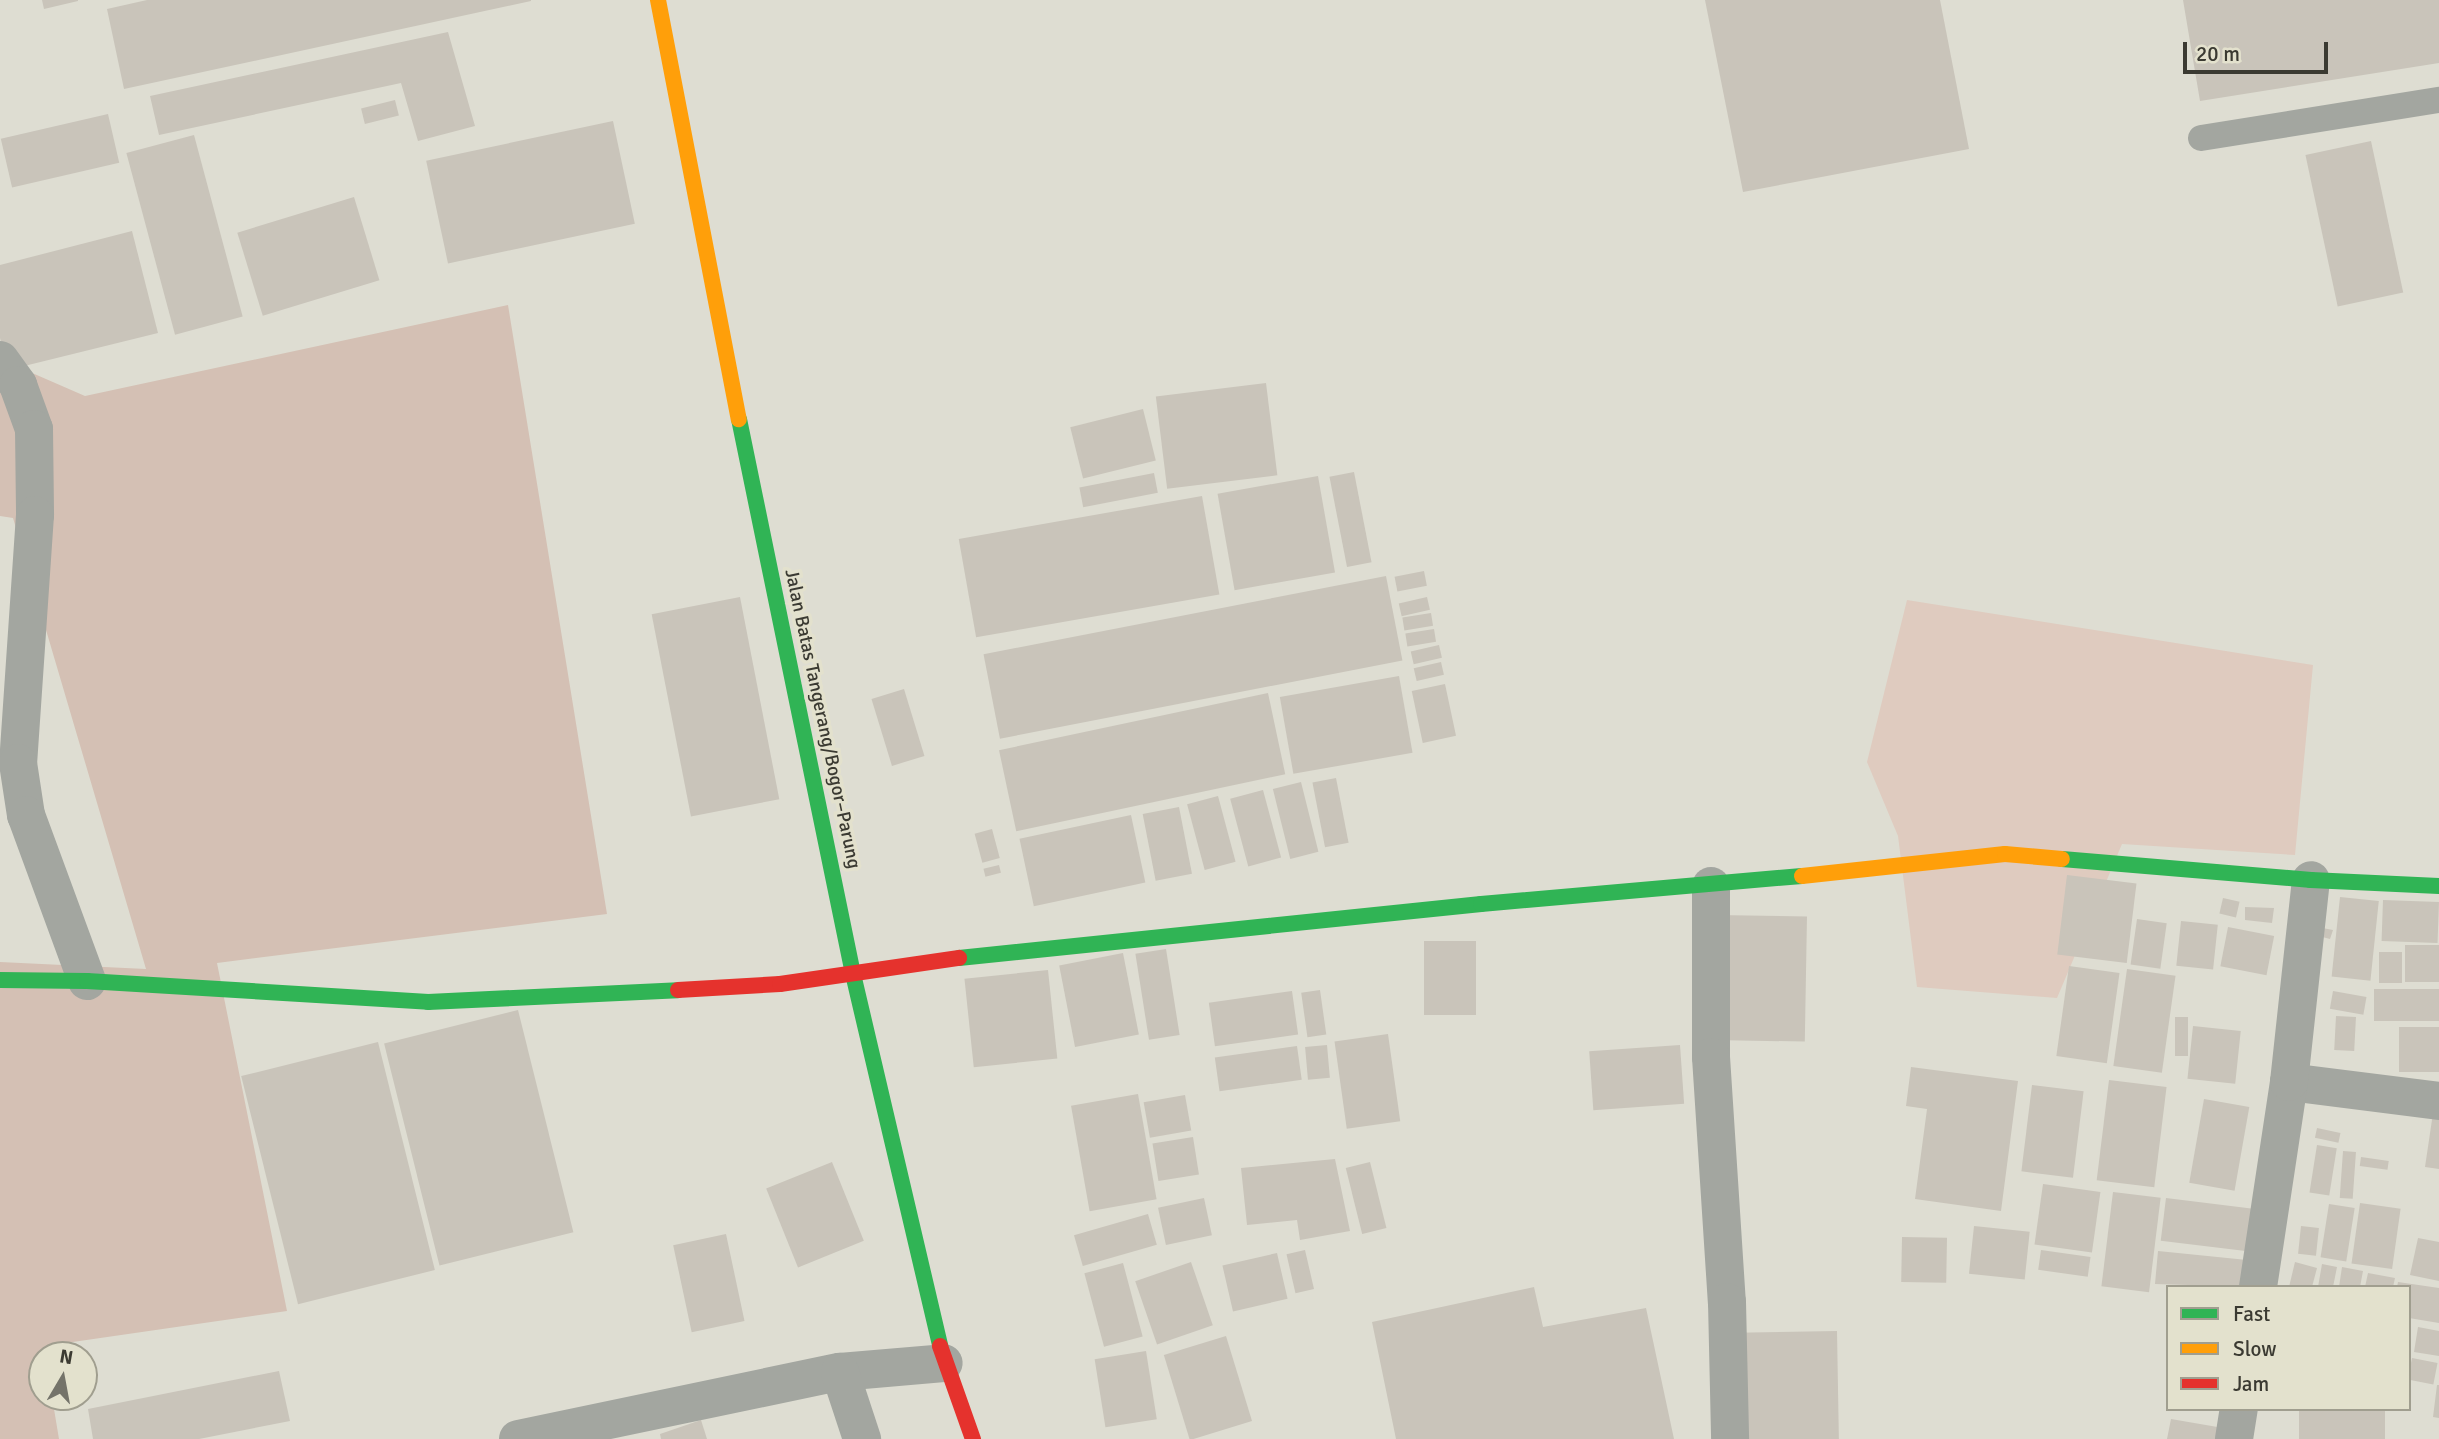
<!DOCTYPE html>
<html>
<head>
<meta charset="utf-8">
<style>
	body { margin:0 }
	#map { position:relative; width:2439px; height:1439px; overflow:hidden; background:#deddd2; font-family:Signika,sans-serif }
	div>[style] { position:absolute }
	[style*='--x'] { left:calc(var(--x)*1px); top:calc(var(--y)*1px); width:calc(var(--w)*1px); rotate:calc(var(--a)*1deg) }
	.green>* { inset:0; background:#dfcbbf }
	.forest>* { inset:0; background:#d4c0b4 }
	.building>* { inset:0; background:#c9c4ba; transform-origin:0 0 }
	.lane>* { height:26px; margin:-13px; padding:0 13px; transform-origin:13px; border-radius:13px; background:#a3a6a0 }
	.street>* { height:38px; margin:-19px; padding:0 19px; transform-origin:19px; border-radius:19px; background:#a3a6a0 }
	.fast>* { height:16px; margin:-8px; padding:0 8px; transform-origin:8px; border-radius:8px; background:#30b455 }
	.slow>* { height:16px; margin:-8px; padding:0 8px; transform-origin:8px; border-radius:8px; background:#ff9f0a }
	.jam>* { height:16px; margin:-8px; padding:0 8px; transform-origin:8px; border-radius:8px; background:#e5322d }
	span { translate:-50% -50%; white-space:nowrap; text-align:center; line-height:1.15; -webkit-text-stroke:7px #e3e1cd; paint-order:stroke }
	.street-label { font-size:19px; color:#3b3a32 }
	.legend { position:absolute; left:2166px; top:1285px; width:245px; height:126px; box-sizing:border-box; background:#e3e1cd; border:2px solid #a09e8f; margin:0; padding:9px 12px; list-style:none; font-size:21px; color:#3b3a32 }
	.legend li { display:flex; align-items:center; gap:14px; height:35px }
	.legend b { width:35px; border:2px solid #a09e8f }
	.north { position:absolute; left:28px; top:1341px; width:70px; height:70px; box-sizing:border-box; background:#e3e1cd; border:2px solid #a09e8f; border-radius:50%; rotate:10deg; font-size:19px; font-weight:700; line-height:28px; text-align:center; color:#3b3a32 }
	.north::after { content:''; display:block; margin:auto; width:24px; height:32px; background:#74736a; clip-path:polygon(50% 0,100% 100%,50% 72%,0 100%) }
	.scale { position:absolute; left:2183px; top:42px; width:145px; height:32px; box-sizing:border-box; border:4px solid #3b3a32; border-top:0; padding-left:9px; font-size:21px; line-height:24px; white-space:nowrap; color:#3b3a32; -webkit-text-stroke:5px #e3e1cd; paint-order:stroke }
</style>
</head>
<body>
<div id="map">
	<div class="green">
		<i style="clip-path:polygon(1907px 600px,2313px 665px,2295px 855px,2122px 844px,2057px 998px,1917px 987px,1898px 836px,1867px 762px)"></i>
	</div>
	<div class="forest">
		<i style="clip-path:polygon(508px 305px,607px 914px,217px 963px,287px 1311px,45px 1346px,42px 1397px,52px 1397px,59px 1439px,0 1439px,0 962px,146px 969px,13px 518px,0 516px,0 359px,85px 396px)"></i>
	</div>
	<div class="building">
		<i style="clip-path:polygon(42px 0,78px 0,78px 1px,44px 9px)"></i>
		<i style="clip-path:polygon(147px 0,531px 0,531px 1px,124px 89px,107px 9px)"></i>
		<i style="clip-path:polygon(1705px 0,1940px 0,1969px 149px,1743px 192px)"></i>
		<i style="clip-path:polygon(2183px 0,2439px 0,2439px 63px,2200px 101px)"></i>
		<i style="clip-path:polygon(448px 32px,475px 126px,418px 141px,401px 83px,159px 135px,150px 96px)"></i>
		<i style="left:395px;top:100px;width:16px;height:35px;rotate:76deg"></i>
		<i style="left:108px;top:114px;width:50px;height:110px;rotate:77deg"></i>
		<i style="left:613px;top:121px;width:105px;height:191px;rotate:78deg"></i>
		<i style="left:194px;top:135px;width:188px;height:70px;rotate:75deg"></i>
		<i style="left:2371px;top:141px;width:155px;height:67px;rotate:78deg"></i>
		<i style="left:354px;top:197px;width:87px;height:122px;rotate:73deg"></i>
		<i style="clip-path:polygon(132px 231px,158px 333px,8px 370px,0 338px,0 265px)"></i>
		<i style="left:1266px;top:383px;width:93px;height:111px;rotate:83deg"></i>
		<i style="left:1143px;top:409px;width:53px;height:75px;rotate:76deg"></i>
		<i style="left:1354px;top:472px;width:92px;height:25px;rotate:79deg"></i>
		<i style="left:1154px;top:473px;width:20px;height:76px;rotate:79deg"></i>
		<i style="left:1318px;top:476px;width:98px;height:102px;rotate:80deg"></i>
		<i style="left:1202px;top:496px;width:100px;height:247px;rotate:80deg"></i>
		<i style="left:1424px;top:571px;width:15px;height:30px;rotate:79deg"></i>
		<i style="left:1386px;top:576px;width:86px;height:410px;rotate:79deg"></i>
		<i style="left:740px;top:597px;width:206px;height:90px;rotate:79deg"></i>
		<i style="left:1427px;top:597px;width:13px;height:29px;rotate:77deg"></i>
		<i style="left:1431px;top:613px;width:13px;height:29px;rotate:81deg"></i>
		<i style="left:1434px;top:629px;width:13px;height:29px;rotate:81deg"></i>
		<i style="left:1439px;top:645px;width:13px;height:29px;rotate:77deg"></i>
		<i style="left:1441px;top:662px;width:13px;height:28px;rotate:77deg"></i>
		<i style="left:1399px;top:676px;width:78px;height:121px;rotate:80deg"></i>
		<i style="left:1445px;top:684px;width:53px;height:34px;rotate:78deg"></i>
		<i style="left:904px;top:689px;width:70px;height:34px;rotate:73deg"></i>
		<i style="left:1268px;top:693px;width:83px;height:275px;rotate:78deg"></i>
		<i style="left:1336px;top:778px;width:66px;height:24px;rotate:79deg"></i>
		<i style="left:1301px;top:782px;width:72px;height:29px;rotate:76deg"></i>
		<i style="left:1263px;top:790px;width:70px;height:34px;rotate:75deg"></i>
		<i style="left:1218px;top:796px;width:68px;height:32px;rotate:75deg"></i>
		<i style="left:1179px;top:807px;width:68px;height:37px;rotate:79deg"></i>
		<i style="left:1131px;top:815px;width:69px;height:114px;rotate:78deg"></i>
		<i style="left:992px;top:829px;width:30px;height:18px;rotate:75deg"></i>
		<i style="left:999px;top:865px;width:8px;height:16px;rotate:76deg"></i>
		<i style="left:2067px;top:875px;width:70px;height:80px;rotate:7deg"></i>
		<i style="left:2340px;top:897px;width:39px;height:80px;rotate:6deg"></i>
		<i style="left:2223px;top:898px;width:17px;height:16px;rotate:13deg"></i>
		<i style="left:2383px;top:900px;width:56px;height:41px;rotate:2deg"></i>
		<i style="clip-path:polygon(2245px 907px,2274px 908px,2272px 923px,2245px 920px)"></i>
		<i style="left:1716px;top:915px;width:91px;height:125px;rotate:1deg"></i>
		<i style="left:2137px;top:919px;width:30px;height:46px;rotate:8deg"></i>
		<i style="left:2181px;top:921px;width:37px;height:45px;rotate:6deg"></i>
		<i style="left:2228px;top:927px;width:47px;height:40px;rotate:11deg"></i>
		<i style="clip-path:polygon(2317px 927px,2333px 930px,2330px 939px,2315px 935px)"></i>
		<i style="left:1424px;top:941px;width:52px;height:74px"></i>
		<i style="left:2439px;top:945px;width:37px;height:34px;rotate:90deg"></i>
		<i style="left:1166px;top:949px;width:87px;height:31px;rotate:81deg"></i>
		<i style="left:2379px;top:952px;width:23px;height:31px"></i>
		<i style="left:1123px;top:953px;width:83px;height:65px;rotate:79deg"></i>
		<i style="left:2069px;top:966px;width:51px;height:91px;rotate:8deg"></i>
		<i style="left:2127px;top:969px;width:49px;height:98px;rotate:8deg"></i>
		<i style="left:1048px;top:970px;width:89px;height:84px;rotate:84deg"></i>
		<i style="left:2439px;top:989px;width:32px;height:65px;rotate:90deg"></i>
		<i style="left:1320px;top:990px;width:45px;height:19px;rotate:82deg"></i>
		<i style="left:1292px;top:991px;width:44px;height:84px;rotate:82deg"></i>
		<i style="left:2333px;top:991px;width:34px;height:18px;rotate:10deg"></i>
		<i style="left:518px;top:1010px;width:229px;height:138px;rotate:76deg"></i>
		<i style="left:2336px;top:1016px;width:20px;height:34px;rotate:3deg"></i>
		<i style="left:2175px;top:1017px;width:13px;height:39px"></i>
		<i style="left:2193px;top:1026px;width:48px;height:53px;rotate:6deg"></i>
		<i style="left:2439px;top:1027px;width:45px;height:40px;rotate:90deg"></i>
		<i style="left:1388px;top:1034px;width:88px;height:54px;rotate:82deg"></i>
		<i style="left:378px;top:1042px;width:235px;height:141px;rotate:76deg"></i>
		<i style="left:1327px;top:1045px;width:33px;height:22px;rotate:85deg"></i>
		<i style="left:1680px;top:1045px;width:59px;height:91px;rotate:86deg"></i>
		<i style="left:1297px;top:1046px;width:34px;height:83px;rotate:82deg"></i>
		<i style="clip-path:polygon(1911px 1067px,2018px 1081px,2001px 1211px,1915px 1199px,1927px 1109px,1906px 1106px)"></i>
		<i style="left:2109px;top:1080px;width:58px;height:101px;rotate:7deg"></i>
		<i style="left:2032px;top:1085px;width:52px;height:87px;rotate:7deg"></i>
		<i style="left:1138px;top:1094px;width:107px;height:68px;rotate:80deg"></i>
		<i style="left:1185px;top:1095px;width:36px;height:42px;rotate:80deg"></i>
		<i style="left:2204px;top:1099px;width:46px;height:85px;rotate:10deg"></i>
		<i style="clip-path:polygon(2433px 1113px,2439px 1114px,2439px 1169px,2425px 1167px)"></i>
		<i style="left:2317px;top:1128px;width:24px;height:10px;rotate:12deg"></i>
		<i style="left:1193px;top:1137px;width:38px;height:41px;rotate:81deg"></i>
		<i style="left:2317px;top:1145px;width:20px;height:48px;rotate:9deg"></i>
		<i style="left:2343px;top:1151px;width:13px;height:47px;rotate:4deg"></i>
		<i style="left:2361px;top:1157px;width:28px;height:9px;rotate:8deg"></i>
		<i style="clip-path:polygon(1335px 1159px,1350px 1231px,1300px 1240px,1297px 1220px,1247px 1225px,1241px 1168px)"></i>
		<i style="left:832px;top:1162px;width:85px;height:71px;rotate:68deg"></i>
		<i style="left:1370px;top:1162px;width:68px;height:25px;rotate:76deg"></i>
		<i style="left:2043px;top:1184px;width:58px;height:61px;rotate:8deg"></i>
		<i style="left:2113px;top:1192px;width:48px;height:95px;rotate:7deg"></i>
		<i style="left:1204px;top:1198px;width:38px;height:47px;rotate:78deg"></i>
		<i style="left:2166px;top:1198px;width:100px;height:43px;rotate:7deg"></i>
		<i style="left:2360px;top:1203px;width:41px;height:61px;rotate:8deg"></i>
		<i style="left:2329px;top:1204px;width:26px;height:54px;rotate:9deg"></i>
		<i style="left:1148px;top:1214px;width:32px;height:77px;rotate:74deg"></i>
		<i style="left:1974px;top:1226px;width:56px;height:48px;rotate:6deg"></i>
		<i style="left:2301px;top:1226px;width:18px;height:28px;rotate:6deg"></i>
		<i style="left:726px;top:1234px;width:89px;height:54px;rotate:78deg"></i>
		<i style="left:1902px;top:1237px;width:45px;height:45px;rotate:1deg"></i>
		<i style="clip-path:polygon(2418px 1238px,2439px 1242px,2439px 1281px,2410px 1275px)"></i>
		<i style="left:1305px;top:1250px;width:40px;height:19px;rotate:77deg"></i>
		<i style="left:2041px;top:1250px;width:50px;height:20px;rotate:8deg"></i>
		<i style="clip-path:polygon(2158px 1251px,2257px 1261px,2254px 1287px,2155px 1284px)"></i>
		<i style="left:1277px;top:1253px;width:47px;height:56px;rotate:77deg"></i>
		<i style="left:1191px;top:1262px;width:67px;height:59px;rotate:71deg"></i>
		<i style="clip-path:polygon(2295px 1262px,2317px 1268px,2312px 1287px,2289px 1287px)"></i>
		<i style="left:1123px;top:1263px;width:76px;height:40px;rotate:75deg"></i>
		<i style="clip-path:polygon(2322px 1264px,2337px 1267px,2333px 1287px,2318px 1287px)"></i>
		<i style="clip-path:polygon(2342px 1267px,2363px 1271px,2360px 1287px,2339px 1287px)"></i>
		<i style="clip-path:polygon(2368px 1273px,2395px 1278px,2393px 1287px,2365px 1287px)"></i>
		<i style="clip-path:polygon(2398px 1282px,2439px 1288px,2439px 1323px,2409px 1318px,2409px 1287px,2397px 1287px)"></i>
		<i style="clip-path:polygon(1534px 1287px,1543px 1327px,1646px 1308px,1674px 1439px,1396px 1439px,1372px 1322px)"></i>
		<i style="clip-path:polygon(2418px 1327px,2439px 1331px,2439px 1356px,2414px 1352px)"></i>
		<i style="left:1837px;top:1331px;width:108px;height:101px;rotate:89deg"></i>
		<i style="left:1226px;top:1336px;width:89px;height:65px;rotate:73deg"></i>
		<i style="left:1146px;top:1351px;width:69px;height:52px;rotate:81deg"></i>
		<i style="left:2412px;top:1358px;width:26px;height:22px;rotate:11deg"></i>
		<i style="clip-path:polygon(279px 1371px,290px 1421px,199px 1439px,93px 1439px,88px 1409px)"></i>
		<i style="clip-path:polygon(2437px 1385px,2439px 1385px,2439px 1418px,2433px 1417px)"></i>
		<i style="left:2299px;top:1409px;width:86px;height:30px"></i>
		<i style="clip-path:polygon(2171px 1419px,2229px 1429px,2228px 1439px,2167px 1439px)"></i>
		<i style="clip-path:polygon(701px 1420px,707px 1439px,661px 1439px,660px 1434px)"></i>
	</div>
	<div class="lane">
		<i style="--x:2201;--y:138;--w:241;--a:-9.1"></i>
	</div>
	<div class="street">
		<i style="--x:0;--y:360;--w:31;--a:54"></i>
		<i style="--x:18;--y:385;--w:47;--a:70"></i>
		<i style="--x:34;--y:429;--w:86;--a:89.3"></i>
		<i style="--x:35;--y:515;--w:249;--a:93.9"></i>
		<i style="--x:18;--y:763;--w:53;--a:81.3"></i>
		<i style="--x:26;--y:815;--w:177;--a:69.8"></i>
		<i style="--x:1711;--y:886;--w:171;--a:90"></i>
		<i style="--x:1711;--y:1057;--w:246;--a:86.3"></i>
		<i style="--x:1727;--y:1302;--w:137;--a:88.7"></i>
		<i style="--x:2289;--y:1082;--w:151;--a:7.2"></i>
		<i style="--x:2258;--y:1287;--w:207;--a:-81.4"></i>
		<i style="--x:2289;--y:1082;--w:203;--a:-83.8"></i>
		<i style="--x:840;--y:1372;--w:104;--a:-4.9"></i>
		<i style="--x:518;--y:1439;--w:329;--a:-11.8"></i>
		<i style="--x:840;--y:1372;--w:71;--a:71.8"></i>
		<i style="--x:2234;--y:1439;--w:30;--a:-81"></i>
	</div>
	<div class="fast">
		<i style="--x:739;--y:419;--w:567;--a:78.39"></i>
		<i style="--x:853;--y:974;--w:382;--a:76.8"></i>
		<i style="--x:2062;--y:859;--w:250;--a:4.8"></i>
		<i style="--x:2311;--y:880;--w:128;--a:2.7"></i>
		<i style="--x:959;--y:958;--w:525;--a:-5.91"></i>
		<i style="--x:1481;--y:904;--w:322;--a:-5"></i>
		<i style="--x:0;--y:980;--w:87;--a:0.7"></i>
		<i style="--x:87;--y:981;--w:342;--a:3.5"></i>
		<i style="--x:428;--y:1002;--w:250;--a:-2.7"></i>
	</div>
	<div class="slow">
		<i style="--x:658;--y:0;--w:427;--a:79.1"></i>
		<i style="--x:1802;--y:876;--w:204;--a:-6.2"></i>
		<i style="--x:2005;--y:854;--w:57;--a:5"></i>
	</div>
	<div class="jam">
		<i style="--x:678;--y:990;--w:102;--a:-3.4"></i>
		<i style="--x:780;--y:984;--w:181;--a:-8.3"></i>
		<i style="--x:940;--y:1346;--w:99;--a:70.5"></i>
	</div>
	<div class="street-label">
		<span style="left:822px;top:719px;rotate:78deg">Jalan Batas Tangerang/Bogor–Parung</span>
	</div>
	<ul class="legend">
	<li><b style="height:9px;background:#30b455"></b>Fast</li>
	<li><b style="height:9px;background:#ff9f0a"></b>Slow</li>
	<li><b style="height:9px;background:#e5322d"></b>Jam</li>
	</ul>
	<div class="north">N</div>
	<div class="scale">20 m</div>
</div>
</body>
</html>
